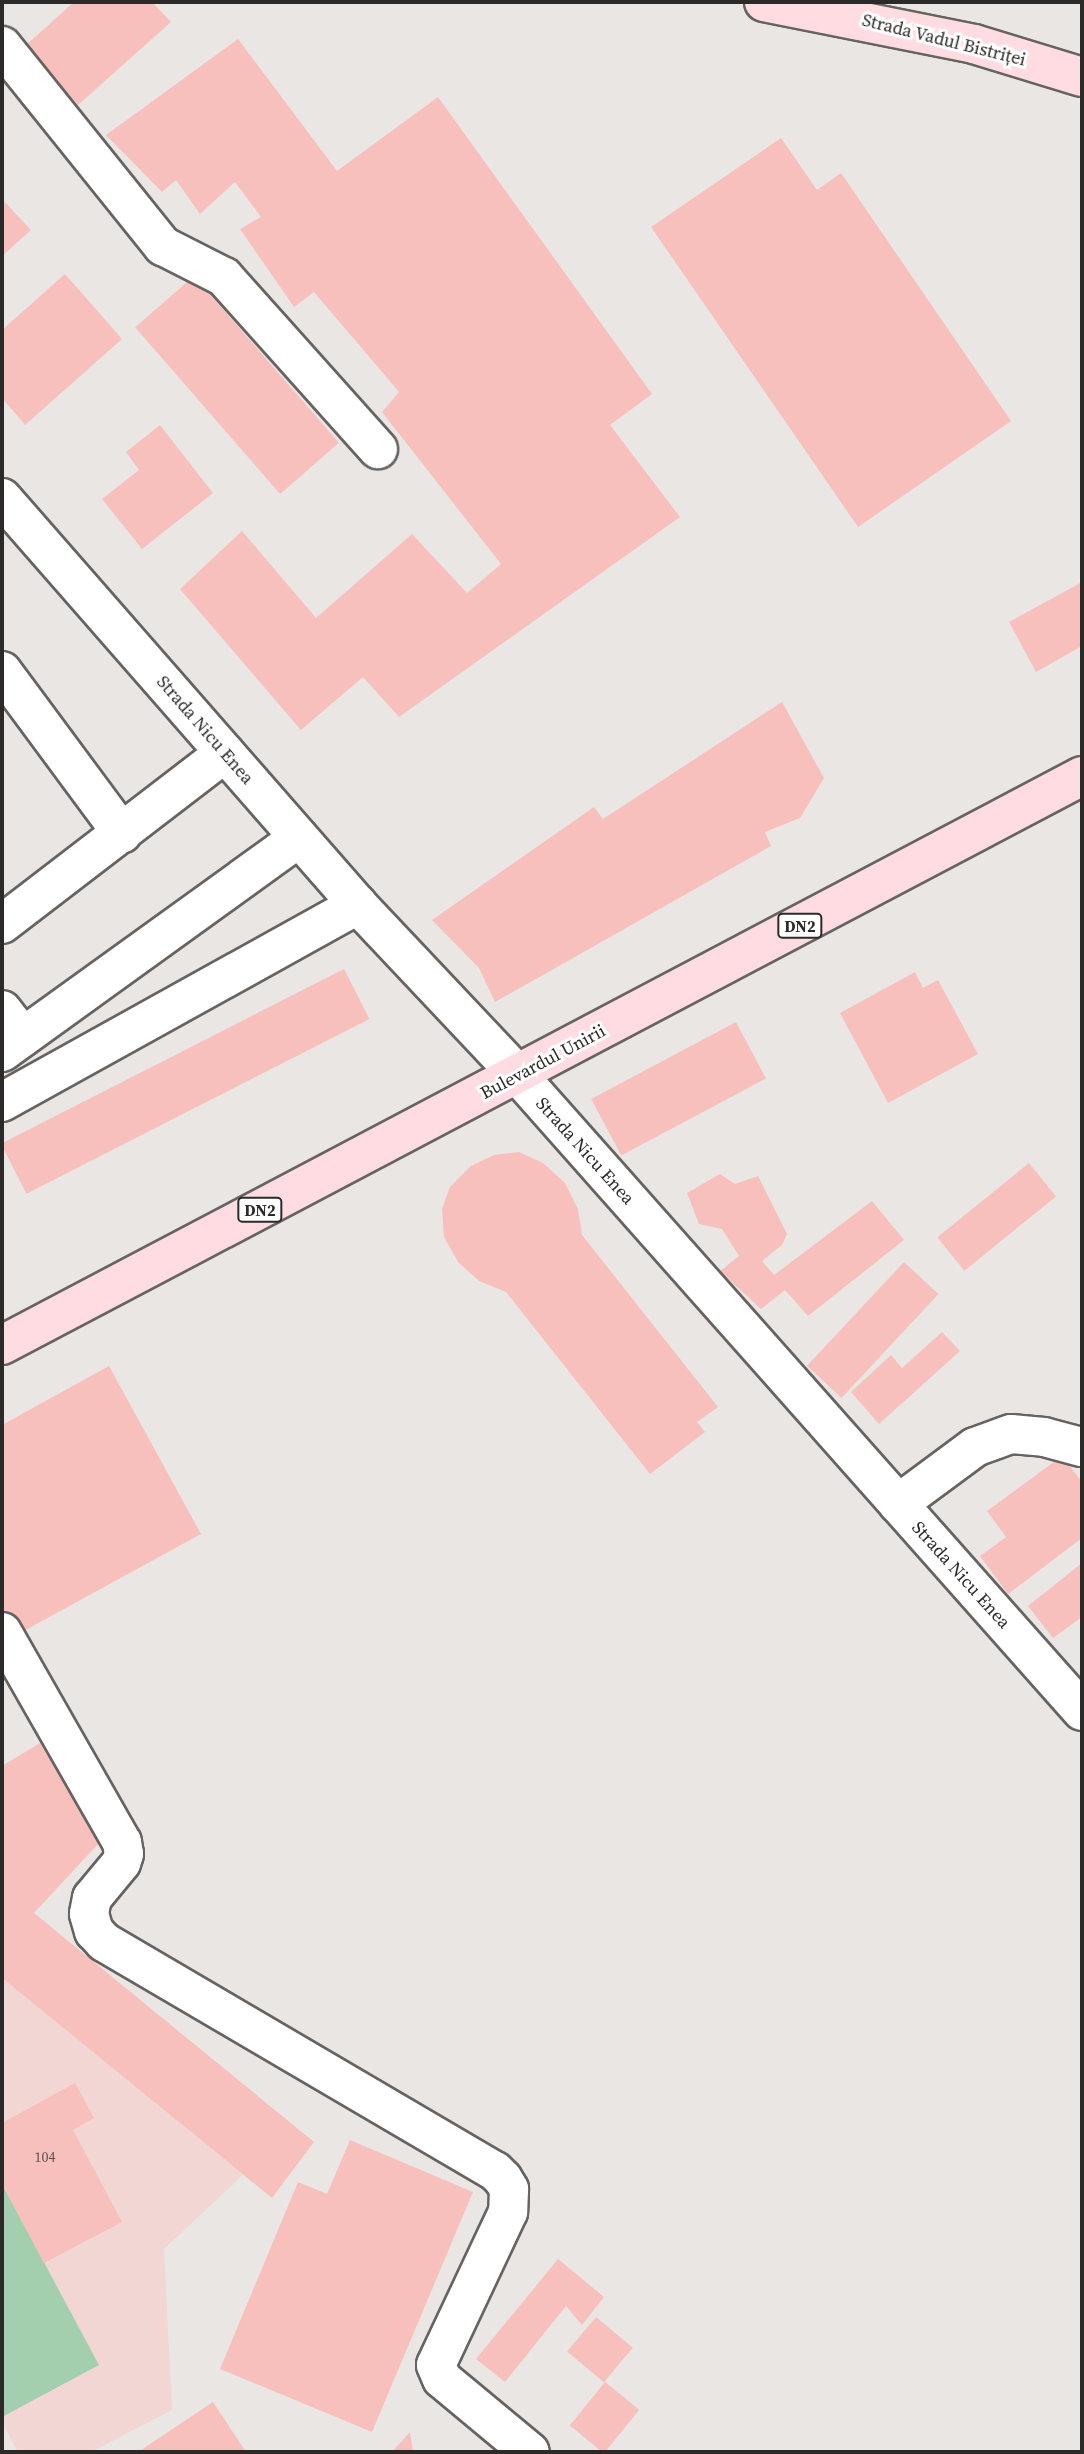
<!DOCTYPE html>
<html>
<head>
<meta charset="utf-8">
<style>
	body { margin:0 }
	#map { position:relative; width:1084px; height:2454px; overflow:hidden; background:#eae6e3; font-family:"Source Serif 4",serif }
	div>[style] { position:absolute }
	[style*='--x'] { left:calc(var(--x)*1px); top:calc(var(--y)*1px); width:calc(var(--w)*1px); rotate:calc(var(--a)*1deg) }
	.education>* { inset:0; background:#f1d6d3 }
	.green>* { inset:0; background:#a4cfae }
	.building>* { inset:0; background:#f7c0bd; transform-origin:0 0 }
	.roads { filter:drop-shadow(2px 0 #666361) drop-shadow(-2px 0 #666361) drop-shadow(0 2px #666361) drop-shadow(0 -2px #666361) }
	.minor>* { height:38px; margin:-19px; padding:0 19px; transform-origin:19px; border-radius:19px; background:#fff }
	.major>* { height:38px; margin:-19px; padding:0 19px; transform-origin:19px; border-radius:19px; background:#fedce2 }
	span { translate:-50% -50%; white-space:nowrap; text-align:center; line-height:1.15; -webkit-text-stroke:6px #fff; paint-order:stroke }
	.number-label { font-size:14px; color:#5f504e }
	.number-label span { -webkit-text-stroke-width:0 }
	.shield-label span { padding:2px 5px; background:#fff; border:2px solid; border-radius:5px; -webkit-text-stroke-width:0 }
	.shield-label { font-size:16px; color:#2c2a29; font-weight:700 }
	.street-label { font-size:18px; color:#2c2a29 }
	.frame { position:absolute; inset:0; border:4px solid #2c2a29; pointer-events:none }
</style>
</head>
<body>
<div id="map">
	<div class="education">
		<i style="clip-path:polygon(2px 1978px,243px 2175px,164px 2249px,172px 2410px,91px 2452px,18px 2452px,2px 2422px)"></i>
	</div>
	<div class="green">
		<i style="clip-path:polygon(2px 2184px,99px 2365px,2px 2417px)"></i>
	</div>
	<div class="building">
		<i style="clip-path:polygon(74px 2px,152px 2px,171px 22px,78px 105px,25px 46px)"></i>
		<i style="clip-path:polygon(238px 39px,337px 171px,438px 97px,652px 394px,610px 425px,680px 517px,399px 717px,363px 677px,301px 730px,180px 589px,242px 531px,316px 618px,412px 534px,467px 593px,501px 564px,382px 412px,399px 392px,314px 292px,294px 307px,240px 229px,261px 217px,235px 182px,200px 214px,176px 180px,162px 192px,106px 135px)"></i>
		<i style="clip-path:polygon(781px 138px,817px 190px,841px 173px,1011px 421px,858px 527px,651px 227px)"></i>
		<i style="clip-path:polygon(2px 199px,31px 230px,2px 256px)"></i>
		<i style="clip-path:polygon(65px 274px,122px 339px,25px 425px,2px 398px,2px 330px)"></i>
		<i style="left:194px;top:276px;width:221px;height:78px;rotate:49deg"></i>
		<i style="clip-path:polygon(160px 425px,213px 493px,142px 549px,102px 499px,139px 470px,126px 452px)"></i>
		<i style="clip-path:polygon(1082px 582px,1082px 646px,1036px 672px,1009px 622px)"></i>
		<i style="clip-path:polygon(782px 702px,824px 778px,800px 818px,765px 832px,771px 846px,495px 1002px,479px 968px,432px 920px,594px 807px,603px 819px)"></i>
		<i style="left:344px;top:969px;width:56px;height:385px;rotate:63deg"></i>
		<i style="clip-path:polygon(915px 972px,923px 988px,938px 980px,978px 1054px,888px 1103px,840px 1013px)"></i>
		<i style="left:736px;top:1022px;width:64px;height:164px;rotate:62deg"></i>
		<i style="clip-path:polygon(519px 1152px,543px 1163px,565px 1183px,578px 1209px,582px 1235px,718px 1407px,697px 1422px,705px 1432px,650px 1474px,506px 1292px,479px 1281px,458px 1262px,444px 1237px,442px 1209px,450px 1187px,471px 1166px,494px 1155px)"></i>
		<i style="left:1029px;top:1163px;width:43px;height:118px;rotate:51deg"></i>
		<i style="clip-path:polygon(720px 1174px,735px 1184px,758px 1176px,787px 1234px,782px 1245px,762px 1261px,774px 1275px,872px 1201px,904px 1240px,808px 1316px,785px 1290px,761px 1309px,720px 1271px,739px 1256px,722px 1229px,699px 1224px,687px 1193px)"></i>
		<i style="left:904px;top:1262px;width:47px;height:142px;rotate:43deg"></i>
		<i style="clip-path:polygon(942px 1332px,960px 1351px,879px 1424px,851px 1392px,891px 1355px,902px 1368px)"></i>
		<i style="clip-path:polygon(109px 1366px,201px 1534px,11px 1638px,2px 1621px,2px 1425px)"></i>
		<i style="clip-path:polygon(1062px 1456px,1082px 1482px,1082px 1538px,1008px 1594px,980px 1556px,1006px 1537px,987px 1511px)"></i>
		<i style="clip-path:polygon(1082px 1563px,1082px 1617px,1053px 1638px,1028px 1606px)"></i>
		<i style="clip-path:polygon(40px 1743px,100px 1842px,34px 1913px,314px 2142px,272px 2198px,2px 1978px,2px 1766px)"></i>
		<i style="clip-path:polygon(75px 2083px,94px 2118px,73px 2130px,122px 2222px,44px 2263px,2px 2184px,2px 2123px)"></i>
		<i style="clip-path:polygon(350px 2140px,473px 2192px,372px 2432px,220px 2369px,298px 2182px,327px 2194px)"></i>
		<i style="clip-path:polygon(558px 2259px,604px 2297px,582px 2325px,566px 2306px,505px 2382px,476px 2359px)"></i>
		<i style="left:596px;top:2317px;width:48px;height:45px;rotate:40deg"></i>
		<i style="left:605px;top:2382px;width:44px;height:56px;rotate:39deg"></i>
		<i style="clip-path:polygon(213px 2402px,246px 2452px,138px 2452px)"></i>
		<i style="clip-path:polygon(410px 2432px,413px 2452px,392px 2452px)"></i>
	</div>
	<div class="roads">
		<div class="minor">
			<i style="--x:2;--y:46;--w:257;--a:51.2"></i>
			<i style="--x:163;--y:246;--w:68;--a:26.9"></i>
			<i style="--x:224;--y:277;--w:231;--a:48.2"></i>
			<i style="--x:2;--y:498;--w:541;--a:48.82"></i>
			<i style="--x:358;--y:905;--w:233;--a:46.7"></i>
			<i style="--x:518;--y:1075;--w:850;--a:48.43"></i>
			<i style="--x:2;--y:671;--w:202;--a:53.5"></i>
			<i style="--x:2;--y:924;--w:281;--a:-37.5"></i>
			<i style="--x:2;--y:1010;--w:34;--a:52"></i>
			<i style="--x:2;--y:1052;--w:366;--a:-35.8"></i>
			<i style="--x:2;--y:1102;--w:407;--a:-29"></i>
			<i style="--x:898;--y:1504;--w:96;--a:-36.5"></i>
			<i style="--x:975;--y:1447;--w:38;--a:-20"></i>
			<i style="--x:1011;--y:1434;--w:33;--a:5"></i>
			<i style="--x:1044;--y:1437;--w:39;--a:15"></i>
			<i style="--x:2;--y:1632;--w:242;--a:60.3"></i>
			<i style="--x:122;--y:1842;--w:12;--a:81"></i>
			<i style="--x:124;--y:1854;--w:9;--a:108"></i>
			<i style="--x:121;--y:1863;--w:45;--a:129.6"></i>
			<i style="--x:92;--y:1898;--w:16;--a:101"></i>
			<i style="--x:89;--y:1914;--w:18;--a:74"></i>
			<i style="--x:94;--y:1931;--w:15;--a:48"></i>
			<i style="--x:104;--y:1942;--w:453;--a:30.4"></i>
			<i style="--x:495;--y:2171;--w:11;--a:45"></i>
			<i style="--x:503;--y:2179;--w:12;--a:59"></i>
			<i style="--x:509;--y:2189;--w:23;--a:92"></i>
			<i style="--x:508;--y:2212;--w:169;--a:115.2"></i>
			<i style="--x:436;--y:2365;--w:15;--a:67"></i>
			<i style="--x:442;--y:2379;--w:114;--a:39.7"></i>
		</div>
		<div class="major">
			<i style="--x:764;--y:2;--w:214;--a:11.3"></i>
			<i style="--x:974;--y:44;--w:113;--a:17"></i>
			<i style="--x:2;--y:1345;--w:1221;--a:-27.78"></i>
		</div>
	</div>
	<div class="number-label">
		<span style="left:45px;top:2157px">104</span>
	</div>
	<div class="shield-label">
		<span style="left:800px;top:926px">DN2</span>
		<span style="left:260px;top:1210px">DN2</span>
	</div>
	<div class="street-label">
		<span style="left:944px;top:40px;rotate:14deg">Strada Vadul Bistriței</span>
		<span style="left:205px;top:730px;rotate:49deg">Strada Nicu Enea</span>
		<span style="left:543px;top:1062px;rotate:-28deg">Bulevardul Unirii</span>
		<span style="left:585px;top:1151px;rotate:48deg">Strada Nicu Enea</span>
		<span style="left:961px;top:1575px;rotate:48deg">Strada Nicu Enea</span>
	</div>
	<div class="frame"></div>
</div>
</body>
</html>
